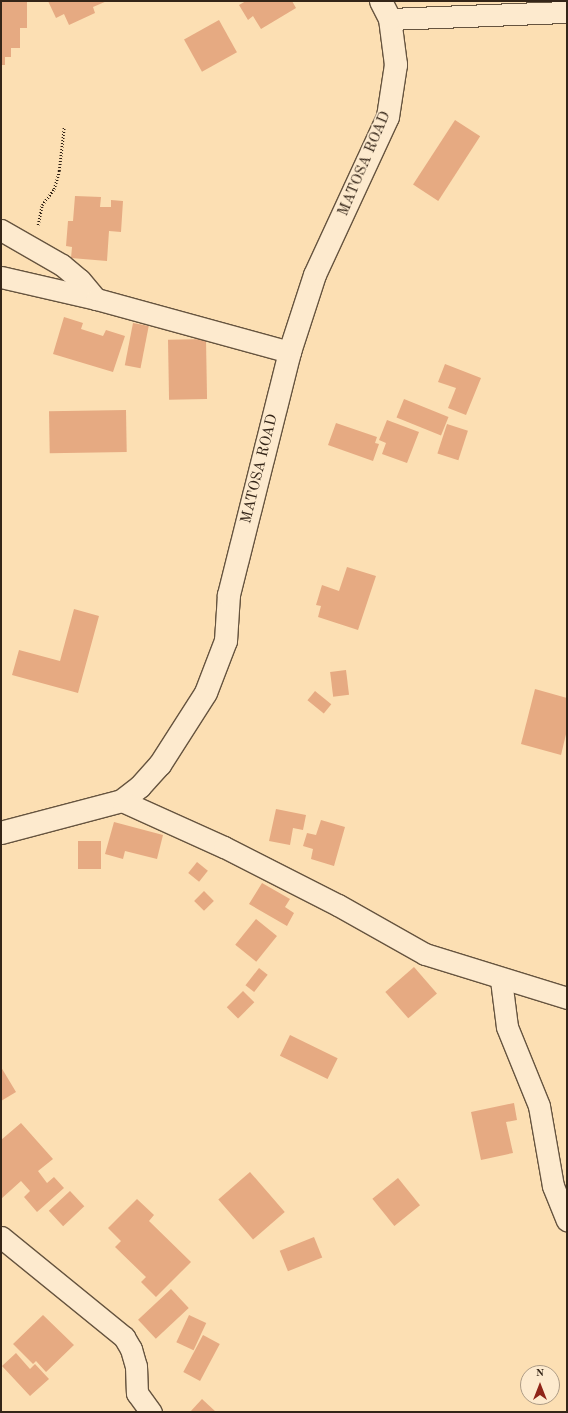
<!DOCTYPE html>
<html>
<head>
<meta charset="utf-8">
<style>
	body { margin:0 }
	#map { position:relative; width:568px; height:1413px; overflow:hidden; background:#fcdfb3; font-family:"Old Standard TT",serif }
	div>[style] { position:absolute }
	[style*='--x'] { left:calc(var(--x)*1px); top:calc(var(--y)*1px); width:calc(var(--w)*1px); rotate:calc(var(--a)*1deg) }
	.building>* { inset:0; background:#e6aa82; transform-origin:0 0 }
	.path>* { height:2.5px; margin-top:-1.25px; transform-origin:0; background:repeating-linear-gradient(90deg,#342518 0 1px,transparent 0 3px) }
	.roads { filter:drop-shadow(1px 0 #66543f) drop-shadow(-1px 0 #66543f) drop-shadow(0 1px #66543f) drop-shadow(0 -1px #66543f) }
	.minor>* { height:21px; margin:-10.5px; padding:0 10.5px; transform-origin:10.5px; border-radius:10.5px; background:#fdeace }
	.tertiary>* { height:22px; margin:-11px; padding:0 11px; transform-origin:11px; border-radius:11px; background:#fdeace }
	span { translate:-50% -50%; white-space:nowrap; text-align:center; line-height:1.15; -webkit-text-stroke:3px #fdeace; paint-order:stroke }
	.street-label { font-size:15px; color:#342518 }
	.frame { position:absolute; inset:0; border:2px solid #342518; pointer-events:none }
	.north { position:absolute; left:520px; top:1365px; width:40px; height:40px; box-sizing:border-box; background:#fdeace; border:1px solid #ad9b85; border-radius:50%; rotate:0deg; font-size:11px; font-weight:700; line-height:16px; text-align:center; color:#342518 }
	.north::after { content:''; display:block; margin:auto; width:14px; height:18px; background:#8f2418; clip-path:polygon(50% 0,100% 100%,50% 72%,0 100%) }
</style>
</head>
<body>
<div id="map">
	<div class="building">
		<i style="clip-path:polygon(1px 1px,27px 1px,27px 28px,20px 28px,20px 48px,11px 48px,11px 57px,5px 57px,5px 65px,1px 65px)"></i>
		<i style="clip-path:polygon(48px 1px,107px 1px,93px 7px,95px 13px,69px 25px,64px 14px,56px 18px)"></i>
		<i style="clip-path:polygon(246px 1px,292px 1px,296px 8px,261px 29px,253px 16px,248px 20px,239px 5px)"></i>
		<i style="left:219px;top:20px;width:37px;height:40px;rotate:61deg"></i>
		<i style="left:455px;top:120px;width:30px;height:77px;rotate:33deg"></i>
		<i style="clip-path:polygon(75px 196px,101px 197px,100px 207px,111px 207px,111px 200px,123px 201px,121px 232px,109px 231px,107px 261px,71px 258px,72px 247px,66px 246px,68px 221px,73px 221px)"></i>
		<i style="clip-path:polygon(64px 317px,83px 323px,81px 329px,103px 336px,106px 330px,125px 336px,113px 372px,53px 354px)"></i>
		<i style="left:133px;top:323px;width:16px;height:43px;rotate:11deg"></i>
		<i style="left:206px;top:339px;width:60px;height:38px;rotate:89deg"></i>
		<i style="clip-path:polygon(445px 364px,481px 378px,466px 415px,448px 408px,456px 388px,438px 382px)"></i>
		<i style="left:404px;top:399px;width:48px;height:20px;rotate:22deg"></i>
		<i style="left:126px;top:410px;width:42px;height:77px;rotate:89deg"></i>
		<i style="clip-path:polygon(387px 420px,419px 432px,407px 463px,382px 454px,386px 443px,379px 440px)"></i>
		<i style="clip-path:polygon(336px 423px,377px 437px,375px 443px,379px 444px,373px 461px,328px 445px)"></i>
		<i style="left:447px;top:424px;width:22px;height:31px;rotate:18deg"></i>
		<i style="clip-path:polygon(347px 567px,376px 576px,358px 630px,318px 617px,321px 606px,316px 605px,322px 585px,339px 591px)"></i>
		<i style="clip-path:polygon(74px 609px,99px 616px,78px 693px,12px 675px,19px 650px,60px 661px)"></i>
		<i style="left:346px;top:670px;width:25px;height:16px;rotate:83deg"></i>
		<i style="clip-path:polygon(535px 689px,567px 698px,567px 730px,561px 755px,521px 744px)"></i>
		<i style="left:315px;top:691px;width:21px;height:12px;rotate:39deg"></i>
		<i style="clip-path:polygon(276px 809px,306px 815px,303px 830px,293px 828px,290px 845px,269px 841px)"></i>
		<i style="clip-path:polygon(321px 820px,345px 827px,334px 866px,311px 859px,313px 849px,303px 846px,307px 833px,316px 835px)"></i>
		<i style="clip-path:polygon(114px 822px,163px 835px,157px 859px,125px 851px,123px 859px,105px 854px)"></i>
		<i style="left:78px;top:841px;width:23px;height:28px"></i>
		<i style="left:197px;top:862px;width:14px;height:14px;rotate:39deg"></i>
		<i style="clip-path:polygon(262px 883px,290px 899px,285px 907px,294px 913px,287px 926px,249px 904px)"></i>
		<i style="left:204px;top:891px;width:14px;height:14px;rotate:45deg"></i>
		<i style="left:256px;top:919px;width:27px;height:33px;rotate:39deg"></i>
		<i style="left:414px;top:967px;width:35px;height:38px;rotate:49deg"></i>
		<i style="left:259px;top:968px;width:11px;height:22px;rotate:38deg"></i>
		<i style="left:243px;top:991px;width:16px;height:23px;rotate:45deg"></i>
		<i style="left:290px;top:1035px;width:53px;height:23px;rotate:26deg"></i>
		<i style="clip-path:polygon(1px 1067px,16px 1092px,1px 1101px)"></i>
		<i style="clip-path:polygon(514px 1103px,517px 1120px,506px 1122px,513px 1153px,481px 1160px,471px 1112px)"></i>
		<i style="clip-path:polygon(21px 1123px,53px 1159px,38px 1171px,47px 1183px,54px 1177px,64px 1188px,37px 1212px,24px 1197px,30px 1191px,21px 1181px,1px 1199px,1px 1140px)"></i>
		<i style="left:250px;top:1172px;width:53px;height:42px;rotate:49deg"></i>
		<i style="left:398px;top:1178px;width:35px;height:33px;rotate:51deg"></i>
		<i style="left:70px;top:1191px;width:21px;height:29px;rotate:47deg"></i>
		<i style="clip-path:polygon(137px 1199px,154px 1215px,149px 1221px,191px 1262px,156px 1297px,141px 1282px,146px 1277px,115px 1247px,121px 1241px,108px 1228px)"></i>
		<i style="left:314px;top:1237px;width:22px;height:37px;rotate:68deg"></i>
		<i style="left:171px;top:1289px;width:26px;height:45px;rotate:47deg"></i>
		<i style="clip-path:polygon(43px 1315px,74px 1345px,46px 1372px,36px 1361px,33px 1364px,13px 1344px)"></i>
		<i style="left:189px;top:1315px;width:19px;height:30px;rotate:25deg"></i>
		<i style="left:203px;top:1335px;width:19px;height:42px;rotate:28deg"></i>
		<i style="clip-path:polygon(16px 1353px,30px 1369px,35px 1364px,49px 1379px,30px 1396px,2px 1366px)"></i>
		<i style="clip-path:polygon(202px 1399px,216px 1412px,190px 1412px)"></i>
	</div>
	<div class="path">
		<i style="--x:38;--y:225;--w:20;--a:-79"></i>
		<i style="--x:42;--y:205;--w:20;--a:-53"></i>
		<i style="--x:54;--y:189;--w:19;--a:-74"></i>
		<i style="--x:59;--y:171;--w:44;--a:-83.5"></i>
	</div>
	<div class="roads">
		<div class="minor">
			<i style="--x:390;--y:19;--w:177;--a:-2.3"></i>
			<i style="--x:1;--y:230;--w:70;--a:29.8"></i>
			<i style="--x:62;--y:265;--w:23;--a:40"></i>
			<i style="--x:80;--y:280;--w:25;--a:50"></i>
			<i style="--x:1;--y:277;--w:98;--a:13"></i>
			<i style="--x:96;--y:299;--w:201;--a:15.3"></i>
			<i style="--x:122;--y:801;--w:112;--a:24.3"></i>
			<i style="--x:224;--y:847;--w:128;--a:27"></i>
			<i style="--x:338;--y:905;--w:100;--a:29.4"></i>
			<i style="--x:425;--y:954;--w:149;--a:17.2"></i>
			<i style="--x:501;--y:980;--w:47;--a:82.7"></i>
			<i style="--x:507;--y:1027;--w:85;--a:67.9"></i>
			<i style="--x:539;--y:1106;--w:81;--a:80.1"></i>
			<i style="--x:553;--y:1186;--w:37;--a:68"></i>
			<i style="--x:1;--y:1237;--w:159;--a:39.1"></i>
			<i style="--x:124;--y:1337;--w:14;--a:60"></i>
			<i style="--x:131;--y:1349;--w:18;--a:74"></i>
			<i style="--x:136;--y:1366;--w:27;--a:88"></i>
			<i style="--x:137;--y:1393;--w:24;--a:54"></i>
		</div>
		<div class="tertiary">
			<i style="--x:1;--y:833;--w:125;--a:-14.8"></i>
			<i style="--x:122;--y:801;--w:23;--a:-38"></i>
			<i style="--x:140;--y:787;--w:30;--a:-48"></i>
			<i style="--x:160;--y:765;--w:85;--a:-57.4"></i>
			<i style="--x:206;--y:693;--w:56;--a:-69"></i>
			<i style="--x:226;--y:641;--w:46;--a:-86.3"></i>
			<i style="--x:229;--y:595;--w:251;--a:-75.9"></i>
			<i style="--x:290;--y:352;--w:81;--a:-72"></i>
			<i style="--x:315;--y:275;--w:174;--a:-65.2"></i>
			<i style="--x:388;--y:117;--w:53;--a:-81.3"></i>
			<i style="--x:396;--y:65;--w:46;--a:-97.4"></i>
			<i style="--x:390;--y:19;--w:20;--a:-117"></i>
		</div>
	</div>
	<div class="street-label">
		<span style="left:365px;top:164px;rotate:-67deg">MATOSA ROAD</span>
		<span style="left:260px;top:469px;rotate:-76deg">MATOSA ROAD</span>
	</div>
	<div class="frame"></div>
	<div class="north">N</div>
</div>
</body>
</html>
